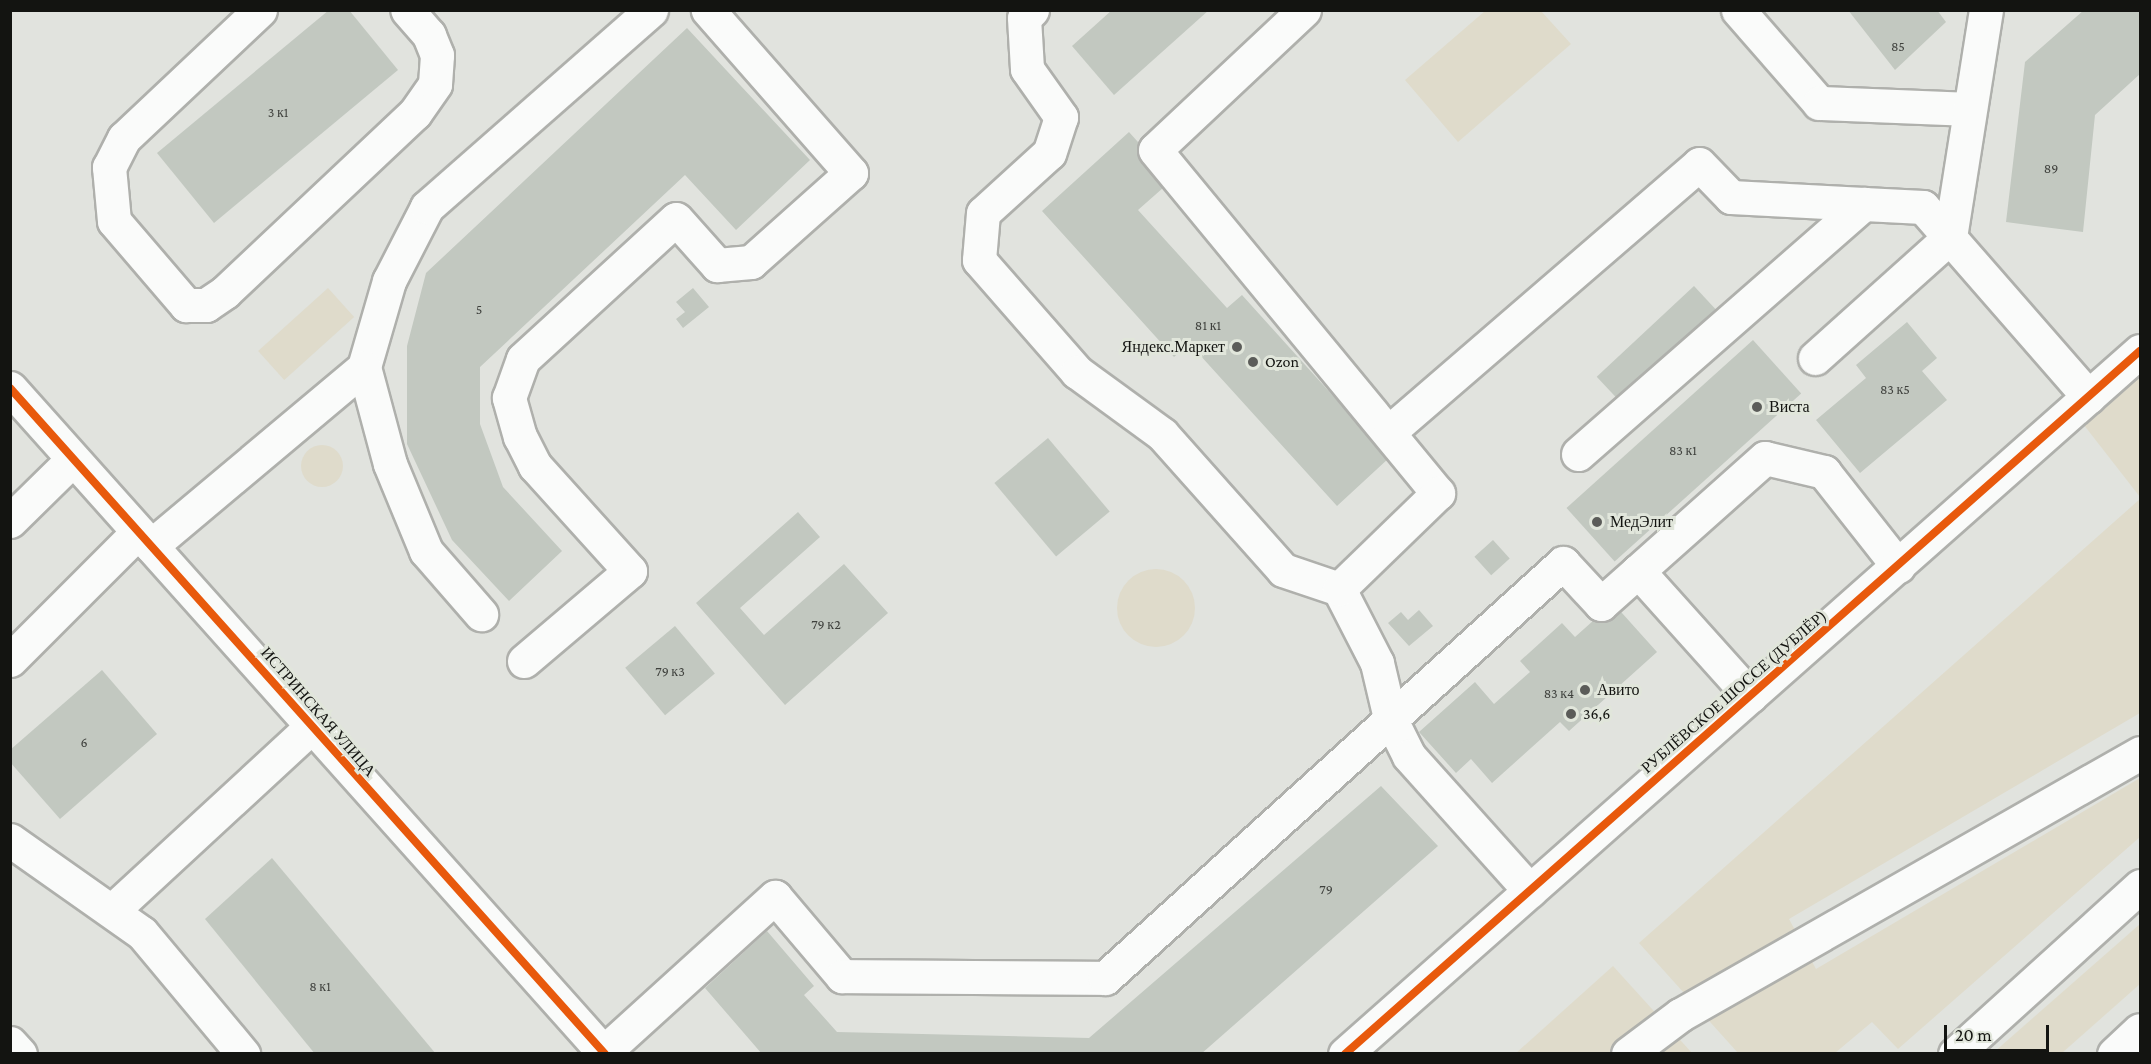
<!DOCTYPE html>
<html>
<head>
<meta charset="utf-8">
<style>
	body { margin:0 }
	#map { position:relative; width:2151px; height:1064px; overflow:hidden; background:#e1e3de; font-family:"Crimson Pro",serif }
	div>[style] { position:absolute }
	[style*='--x'] { left:calc(var(--x)*1px); top:calc(var(--y)*1px); width:calc(var(--w)*1px); rotate:calc(var(--a)*1deg) }
	.green>* { inset:0; background:#dfdbcb; transform-origin:0 0 }
	.round { border-radius:50% }
	.building>* { inset:0; background:#c2c8c0; transform-origin:0 0 }
	.roads { filter:drop-shadow(2px 0 #afb0ac) drop-shadow(-2px 0 #afb0ac) drop-shadow(0 2px #afb0ac) drop-shadow(0 -2px #afb0ac) }
	.minor>* { height:33px; margin:-16.5px; padding:0 16.5px; transform-origin:16.5px; border-radius:16.5px; background:#fafbfa }
	.major>* { height:33px; margin:-16.5px; padding:0 16.5px; transform-origin:16.5px; border-radius:16.5px; background:#fafbfa }
	.cycleway>* { height:8px; margin:-4px; padding:0 4px; transform-origin:4px; border-radius:4px; background:#e8590c }
	.dots>* { width:16px; height:16px; translate:-50% -50%; box-sizing:border-box; border:3px solid #e1e6db; border-radius:50% }
	span { translate:-50% -50%; white-space:nowrap; text-align:center; line-height:1.15; -webkit-text-stroke:6px #e1e6db; paint-order:stroke }
	.number-label { font-size:14px; color:#3f413d }
	.number-label span { -webkit-text-stroke-width:0 }
	.poi-label { font-size:16px; color:#131411 }
	.right { translate:-100% -50%; text-align:right }
	.left { translate:0 -50%; text-align:left }
	.street-label { font-size:16px; color:#131411 }
	.frame { position:absolute; inset:0; border:12px solid #131411; pointer-events:none }
	.scale { position:absolute; left:1944px; top:1025px; width:105px; height:27px; box-sizing:border-box; border:3px solid #131411; border-top:0; padding-left:8px; font-size:18px; line-height:21px; white-space:nowrap; color:#131411; -webkit-text-stroke:4px #e1e6db; paint-order:stroke }
</style>
</head>
<body>
<div id="map">
	<div class="green">
		<i style="clip-path:polygon(1485px 11px,1541px 11px,1571px 44px,1458px 142px,1405px 80px)"></i>
		<i style="left:328px;top:288px;width:39px;height:94px;rotate:48deg"></i>
		<i style="clip-path:polygon(2140px 353px,2140px 497px,2073px 411px)"></i>
		<i class="round" style="left:301px;top:445px;width:42px;height:42px"></i>
		<i style="clip-path:polygon(2140px 499px,2140px 713px,1789px 919px,1816px 969px,2140px 778px,2140px 837px,1898px 1049px,1872px 1022px,1835px 1053px,1738px 1053px,1639px 943px)"></i>
		<i class="round" style="left:1117px;top:569px;width:78px;height:78px"></i>
		<i style="clip-path:polygon(2140px 924px,2140px 984px,2062px 1053px,1993px 1053px)"></i>
		<i style="clip-path:polygon(1613px 966px,1692px 1053px,1515px 1054px)"></i>
	</div>
	<div class="building">
		<i style="clip-path:polygon(329px 10px,349px 10px,398px 70px,214px 223px,157px 153px)"></i>
		<i style="clip-path:polygon(1112px 10px,1209px 10px,1114px 95px,1072px 46px)"></i>
		<i style="clip-path:polygon(1848px 10px,1937px 10px,1946px 22px,1895px 70px)"></i>
		<i style="clip-path:polygon(2084px 10px,2140px 10px,2140px 74px,2095px 115px,2083px 232px,2006px 222px,2025px 62px)"></i>
		<i style="clip-path:polygon(687px 28px,810px 160px,736px 230px,685px 175px,480px 367px,480px 424px,503px 487px,562px 551px,509px 601px,452px 540px,407px 444px,407px 346px,426px 273px)"></i>
		<i style="clip-path:polygon(1129px 132px,1172px 180px,1138px 210px,1227px 308px,1242px 295px,1389px 458px,1337px 506px,1189px 343px,1174px 357px,1042px 211px)"></i>
		<i style="left:1694px;top:286px;width:33px;height:133px;rotate:47deg"></i>
		<i style="clip-path:polygon(693px 288px,709px 307px,683px 328px,676px 319px,685px 312px,676px 302px)"></i>
		<i style="clip-path:polygon(1907px 322px,1937px 358px,1922px 371px,1947px 400px,1860px 473px,1816px 420px,1866px 378px,1856px 365px)"></i>
		<i style="left:1753px;top:340px;width:72px;height:251px;rotate:48deg"></i>
		<i style="left:1048px;top:438px;width:96px;height:70px;rotate:50deg"></i>
		<i style="clip-path:polygon(798px 512px,820px 537px,740px 608px,764px 635px,844px 564px,888px 613px,785px 705px,696px 603px)"></i>
		<i style="left:1493px;top:540px;width:25px;height:25px;rotate:48deg"></i>
		<i style="clip-path:polygon(1613px 603px,1657px 652px,1569px 731px,1560px 722px,1492px 783px,1471px 759px,1456px 773px,1419px 732px,1475px 682px,1494px 704px,1530px 672px,1520px 661px,1562px 623px,1575px 637px)"></i>
		<i style="clip-path:polygon(1419px 610px,1433px 626px,1409px 646px,1388px 623px,1401px 612px,1408px 620px)"></i>
		<i style="left:675px;top:626px;width:62px;height:65px;rotate:50deg"></i>
		<i style="clip-path:polygon(102px 670px,157px 734px,60px 819px,10px 762px,10px 750px)"></i>
		<i style="clip-path:polygon(1381px 786px,1438px 846px,1201px 1054px,762px 1054px,705px 988px,767px 931px,814px 986px,804px 995px,837px 1032px,1089px 1038px)"></i>
		<i style="clip-path:polygon(272px 858px,436px 1054px,315px 1054px,205px 919px)"></i>
	</div>
	<div class="roads">
		<div class="minor">
			<i style="--x:260;--y:10;--w:187;--a:136.7"></i>
			<i style="--x:124;--y:138;--w:33;--a:117"></i>
			<i style="--x:109;--y:167;--w:54;--a:84.7"></i>
			<i style="--x:114;--y:221;--w:111;--a:49.4"></i>
			<i style="--x:186;--y:305;--w:20;--a:0"></i>
			<i style="--x:206;--y:305;--w:23;--a:-34"></i>
			<i style="--x:225;--y:292;--w:261;--a:-43.3"></i>
			<i style="--x:415;--y:113;--w:35;--a:-55"></i>
			<i style="--x:435;--y:84;--w:29;--a:-86"></i>
			<i style="--x:437;--y:55;--w:22;--a:-112"></i>
			<i style="--x:429;--y:35;--w:33;--a:-131"></i>
			<i style="--x:1032;--y:10;--w:11;--a:135"></i>
			<i style="--x:1024;--y:18;--w:51;--a:86.6"></i>
			<i style="--x:1027;--y:69;--w:59;--a:54.7"></i>
			<i style="--x:1061;--y:117;--w:38;--a:108"></i>
			<i style="--x:1049;--y:153;--w:89;--a:137.7"></i>
			<i style="--x:983;--y:213;--w:47;--a:94.9"></i>
			<i style="--x:979;--y:260;--w:149;--a:48.8"></i>
			<i style="--x:1077;--y:372;--w:105;--a:36.1"></i>
			<i style="--x:1162;--y:434;--w:182;--a:48.3"></i>
			<i style="--x:1283;--y:570;--w:59;--a:18.7"></i>
			<i style="--x:1339;--y:589;--w:83;--a:62.8"></i>
			<i style="--x:1377;--y:663;--w:57;--a:76.7"></i>
			<i style="--x:1390;--y:718;--w:42;--a:63.4"></i>
			<i style="--x:1409;--y:756;--w:181;--a:48.1"></i>
			<i style="--x:1304;--y:10;--w:204;--a:136.8"></i>
			<i style="--x:1155;--y:150;--w:445;--a:50.5"></i>
			<i style="--x:1438;--y:493;--w:138;--a:135.9"></i>
			<i style="--x:1738;--y:10;--w:123;--a:48.9"></i>
			<i style="--x:1819;--y:103;--w:148;--a:2.3"></i>
			<i style="--x:1815;--y:358;--w:181;--a:-41.9"></i>
			<i style="--x:1950;--y:237;--w:230;--a:-81"></i>
			<i style="--x:364;--y:367;--w:90;--a:-73.8"></i>
			<i style="--x:389;--y:281;--w:83;--a:-62.8"></i>
			<i style="--x:427;--y:207;--w:298;--a:-41.3"></i>
			<i style="--x:10;--y:388;--w:893;--a:48.22"></i>
			<i style="--x:1390;--y:431;--w:408;--a:-40.8"></i>
			<i style="--x:1699;--y:164;--w:46;--a:45.9"></i>
			<i style="--x:1731;--y:197;--w:133;--a:3"></i>
			<i style="--x:1578;--y:454;--w:380;--a:-41.2"></i>
			<i style="--x:1864;--y:204;--w:59;--a:2.9"></i>
			<i style="--x:1923;--y:207;--w:252;--a:48.9"></i>
			<i style="--x:10;--y:521;--w:87;--a:-44.5"></i>
			<i style="--x:151;--y:546;--w:278;--a:-40"></i>
			<i style="--x:364;--y:367;--w:100;--a:75"></i>
			<i style="--x:390;--y:464;--w:94;--a:67.5"></i>
			<i style="--x:426;--y:551;--w:84;--a:48.9"></i>
			<i style="--x:1638;--y:571;--w:170;--a:-41.7"></i>
			<i style="--x:1765;--y:458;--w:61;--a:13.3"></i>
			<i style="--x:1824;--y:472;--w:120;--a:51.8"></i>
			<i style="--x:10;--y:660;--w:181;--a:-45"></i>
			<i style="--x:524;--y:661;--w:139;--a:-40.3"></i>
			<i style="--x:630;--y:571;--w:142;--a:-132.1"></i>
			<i style="--x:535;--y:466;--w:33;--a:-117"></i>
			<i style="--x:520;--y:437;--w:41;--a:-105.8"></i>
			<i style="--x:509;--y:398;--w:41;--a:-70.3"></i>
			<i style="--x:523;--y:359;--w:207;--a:-42.5"></i>
			<i style="--x:676;--y:219;--w:62;--a:48.3"></i>
			<i style="--x:717;--y:265;--w:34;--a:-5"></i>
			<i style="--x:751;--y:262;--w:134;--a:-41.7"></i>
			<i style="--x:851;--y:173;--w:217;--a:-131.3"></i>
			<i style="--x:10;--y:840;--w:161;--a:35.2"></i>
			<i style="--x:142;--y:933;--w:158;--a:50.1"></i>
			<i style="--x:115;--y:908;--w:270;--a:-42.7"></i>
			<i style="--x:10;--y:1043;--w:15;--a:48"></i>
			<i style="--x:604;--y:1052;--w:231;--a:-42.2"></i>
			<i style="--x:775;--y:897;--w:104;--a:49.7"></i>
			<i style="--x:842;--y:976;--w:263;--a:0.4"></i>
			<i style="--x:1105;--y:978;--w:618;--a:-42.18"></i>
			<i style="--x:1563;--y:563;--w:56;--a:47.2"></i>
			<i style="--x:1601;--y:604;--w:50;--a:-41.7"></i>
			<i style="--x:1638;--y:571;--w:168;--a:48.1"></i>
			<i style="--x:1345;--y:1054;--w:1061;--a:-41.49"></i>
		</div>
		<div class="major">
			<i style="--x:1628;--y:1054;--w:65;--a:-36.9"></i>
			<i style="--x:1680;--y:1015;--w:529;--a:-29.66"></i>
			<i style="--x:1955;--y:1054;--w:250;--a:-42.2"></i>
			<i style="--x:2114;--y:1054;--w:35;--a:-43"></i>
		</div>
	</div>
	<div class="cycleway">
		<i style="--x:10;--y:388;--w:893;--a:48.22"></i>
		<i style="--x:1345;--y:1054;--w:1061;--a:-41.49"></i>
	</div>
	<div class="dots">
		<i style="left:1237px;top:347px;background:#5b5c59"></i>
		<i style="left:1253px;top:362px;background:#5b5c59"></i>
		<i style="left:1757px;top:407px;background:#5b5c59"></i>
		<i style="left:1597px;top:522px;background:#5b5c59"></i>
		<i style="left:1585px;top:690px;background:#5b5c59"></i>
		<i style="left:1571px;top:714px;background:#5b5c59"></i>
	</div>
	<div class="number-label">
		<span style="left:1898px;top:46px">85</span>
		<span style="left:278px;top:112px">3 к1</span>
		<span style="left:2051px;top:168px">89</span>
		<span style="left:479px;top:309px">5</span>
		<span style="left:1208px;top:325px">81 к1</span>
		<span style="left:1895px;top:389px">83 к5</span>
		<span style="left:1683px;top:450px">83 к1</span>
		<span style="left:826px;top:624px">79 к2</span>
		<span style="left:670px;top:671px">79 к3</span>
		<span style="left:1559px;top:693px">83 к4</span>
		<span style="left:84px;top:742px">6</span>
		<span style="left:1326px;top:889px">79</span>
		<span style="left:320px;top:986px">8 к1</span>
	</div>
	<div class="poi-label">
		<span class="right" style="left:1225px;top:347px">Яндекс.Маркет</span>
		<span class="left" style="left:1265px;top:362px">Ozon</span>
		<span class="left" style="left:1769px;top:407px">Виста</span>
		<span class="left" style="left:1610px;top:522px">МедЭлит</span>
		<span class="left" style="left:1597px;top:690px">Авито</span>
		<span class="left" style="left:1583px;top:714px">36,6</span>
	</div>
	<div class="street-label">
		<span style="left:1734px;top:692px;rotate:-41deg">РУБЛЁВСКОЕ ШОССЕ (ДУБЛЁР)</span>
		<span style="left:318px;top:712px;rotate:49deg">ИСТРИНСКАЯ УЛИЦА</span>
	</div>
	<div class="frame"></div>
	<div class="scale">20 m</div>
</div>
</body>
</html>
